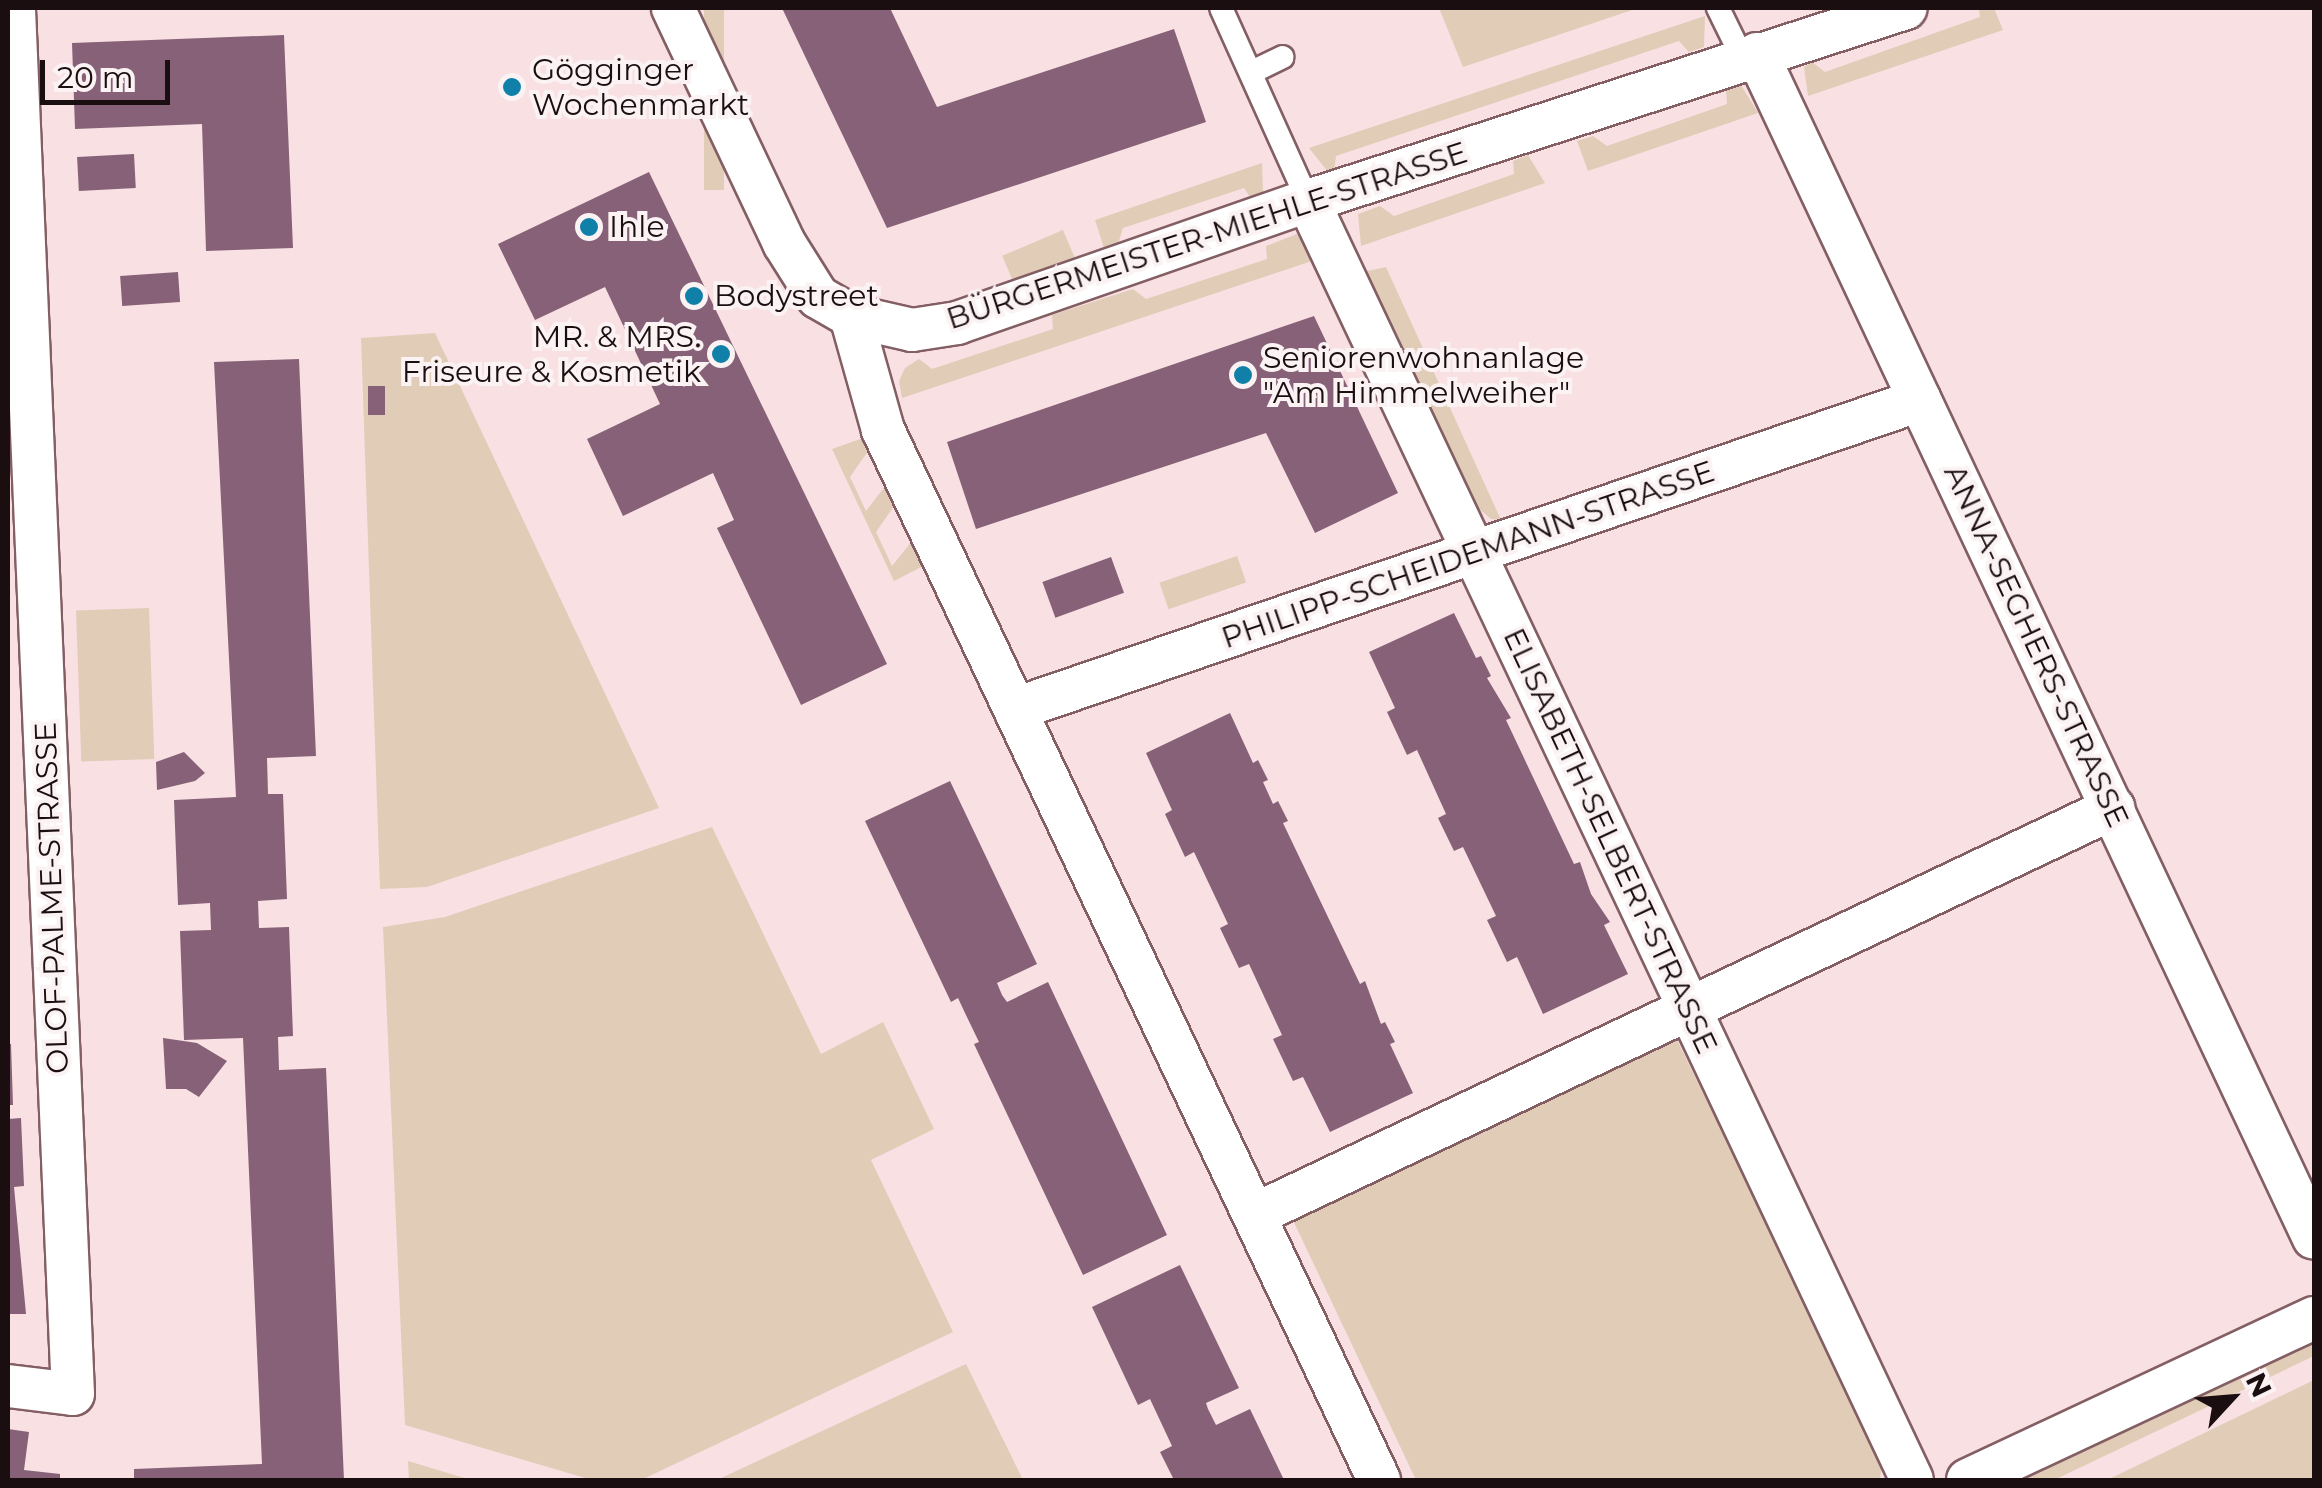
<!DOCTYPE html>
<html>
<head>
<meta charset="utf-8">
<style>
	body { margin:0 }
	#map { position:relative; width:2322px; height:1488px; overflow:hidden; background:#f9e0e3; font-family:Montserrat,sans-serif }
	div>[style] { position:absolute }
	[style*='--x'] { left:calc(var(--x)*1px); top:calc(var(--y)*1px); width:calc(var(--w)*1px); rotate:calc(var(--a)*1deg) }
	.green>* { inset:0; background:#e1ccb8; transform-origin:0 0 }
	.building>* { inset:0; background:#866177; transform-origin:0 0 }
	.roads { filter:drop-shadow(2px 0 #835f64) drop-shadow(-2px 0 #835f64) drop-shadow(0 2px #835f64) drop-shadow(0 -2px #835f64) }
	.service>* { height:22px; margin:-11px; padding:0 11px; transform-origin:11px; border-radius:11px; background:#fff }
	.minor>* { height:42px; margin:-21px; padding:0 21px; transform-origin:21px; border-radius:21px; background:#fff }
	.dots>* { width:28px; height:28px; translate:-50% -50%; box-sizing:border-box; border:5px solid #fbf2f3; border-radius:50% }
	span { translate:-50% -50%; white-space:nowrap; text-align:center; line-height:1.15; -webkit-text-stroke:8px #fbf2f3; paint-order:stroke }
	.poi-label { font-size:30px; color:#1b0e10 }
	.left { translate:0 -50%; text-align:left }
	.right { translate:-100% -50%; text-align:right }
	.street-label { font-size:30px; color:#1b0e10 }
	.frame { position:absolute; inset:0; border:10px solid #1b0e10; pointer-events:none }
	.north { position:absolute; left:2182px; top:1348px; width:100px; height:100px; -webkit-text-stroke:8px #fbf2f3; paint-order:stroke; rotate:64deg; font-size:28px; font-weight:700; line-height:40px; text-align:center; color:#1b0e10 }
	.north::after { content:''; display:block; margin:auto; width:35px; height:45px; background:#1b0e10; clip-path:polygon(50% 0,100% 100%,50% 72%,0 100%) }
	.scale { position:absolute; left:40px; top:60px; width:130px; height:45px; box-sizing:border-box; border:5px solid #1b0e10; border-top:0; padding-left:12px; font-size:30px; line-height:35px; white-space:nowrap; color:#1b0e10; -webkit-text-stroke:8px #fbf2f3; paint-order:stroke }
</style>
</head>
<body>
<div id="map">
	<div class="green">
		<i style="left:704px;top:8px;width:20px;height:182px"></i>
		<i style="clip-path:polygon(1439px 8px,1638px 8px,1463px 67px)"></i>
		<i style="clip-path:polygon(1979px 8px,1994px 8px,2003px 30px,1808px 96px,1804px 67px,1812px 62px,1825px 72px,1980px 17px)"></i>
		<i style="clip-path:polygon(1705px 16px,1704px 47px,1689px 52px,1679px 41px,1336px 156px,1334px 172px,1329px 173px,1309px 148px)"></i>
		<i style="clip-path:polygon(1741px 85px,1758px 113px,1588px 171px,1577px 141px,1593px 136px,1607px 146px,1727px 104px,1726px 90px)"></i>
		<i style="clip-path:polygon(1528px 155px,1545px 183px,1361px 246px,1358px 214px,1380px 206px,1394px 216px,1514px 174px,1513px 161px)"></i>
		<i style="clip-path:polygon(1262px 163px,1263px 194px,1252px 200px,1244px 188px,1123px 228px,1118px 244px,1104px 248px,1095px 220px)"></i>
		<i style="left:1063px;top:230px;width:30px;height:66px;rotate:67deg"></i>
		<i style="clip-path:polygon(1297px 234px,1315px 260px,902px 398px,899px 381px,905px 368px,919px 359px,932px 369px,1053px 329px,1052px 315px,1133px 289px,1146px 299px,1267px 259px,1266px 246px)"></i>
		<i style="clip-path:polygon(1386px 267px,1501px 520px,1491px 519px,1472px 503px,1363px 272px)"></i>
		<i style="clip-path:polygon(435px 333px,659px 808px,427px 887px,380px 889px,361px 338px)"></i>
		<i style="clip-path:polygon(869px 436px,873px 444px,850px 477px,866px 511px,890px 480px,899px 499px,876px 532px,892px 566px,916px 536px,929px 563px,894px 581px,832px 449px)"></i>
		<i style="left:1237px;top:556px;width:28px;height:82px;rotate:71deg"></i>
		<i style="left:149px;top:608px;width:151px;height:73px;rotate:88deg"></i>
		<i style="clip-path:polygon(712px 827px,821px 1054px,883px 1022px,895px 1047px,934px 1129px,871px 1160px,953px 1332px,641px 1480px,592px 1480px,405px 1425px,383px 927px,445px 917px)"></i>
		<i style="clip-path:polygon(1674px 1034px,1882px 1459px,1880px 1480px,1416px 1480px,1291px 1216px)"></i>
		<i style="clip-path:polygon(2314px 1340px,2314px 1356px,2054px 1480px,2022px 1480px)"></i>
		<i style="clip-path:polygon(966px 1364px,1023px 1480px,717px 1480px)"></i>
		<i style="clip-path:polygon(2314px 1380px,2314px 1480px,2107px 1480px)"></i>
		<i style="clip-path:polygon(408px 1461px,471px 1480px,409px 1480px)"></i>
	</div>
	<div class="building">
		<i style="clip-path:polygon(782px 8px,890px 8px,937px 107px,1174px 29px,1206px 122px,887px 228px)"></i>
		<i style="clip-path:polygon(284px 35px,293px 248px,206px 251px,202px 124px,75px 129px,72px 43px)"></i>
		<i style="left:134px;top:154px;width:34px;height:57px;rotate:87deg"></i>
		<i style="clip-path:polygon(649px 172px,887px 664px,801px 705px,717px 528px,734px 520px,713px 473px,623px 516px,587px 439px,660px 404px,605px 287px,535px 320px,498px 244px)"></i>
		<i style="left:178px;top:272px;width:30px;height:58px;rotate:86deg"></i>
		<i style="clip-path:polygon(1314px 316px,1398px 493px,1315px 533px,1266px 433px,976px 529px,947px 442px)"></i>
		<i style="clip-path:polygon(299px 359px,316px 756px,267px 758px,268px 794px,283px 794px,287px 899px,258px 901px,259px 928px,289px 927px,293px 1036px,278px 1037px,279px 1070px,326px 1068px,344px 1480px,134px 1480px,134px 1469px,262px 1464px,243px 1038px,184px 1040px,180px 931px,211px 930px,210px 903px,178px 905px,174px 800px,236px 797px,214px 362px)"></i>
		<i style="left:368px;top:386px;width:17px;height:29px"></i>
		<i style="left:1111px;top:557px;width:38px;height:73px;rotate:70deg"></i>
		<i style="clip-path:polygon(1454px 613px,1476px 658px,1481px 656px,1491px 676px,1487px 678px,1511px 718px,1506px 720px,1574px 864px,1580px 862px,1591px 894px,1610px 922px,1604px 925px,1628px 974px,1543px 1014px,1517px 957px,1507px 962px,1487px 920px,1496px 916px,1463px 847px,1454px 851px,1438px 818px,1446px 814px,1417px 750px,1407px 755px,1387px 712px,1395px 708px,1369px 652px)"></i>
		<i style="clip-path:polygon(1230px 713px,1253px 763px,1258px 760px,1268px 780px,1263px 782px,1273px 804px,1278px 801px,1288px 821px,1283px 823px,1360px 984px,1365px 981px,1381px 1024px,1385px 1022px,1395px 1042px,1390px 1044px,1413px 1093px,1330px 1132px,1303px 1077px,1293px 1081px,1273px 1039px,1282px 1035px,1249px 964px,1239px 968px,1220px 928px,1228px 924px,1194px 852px,1185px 857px,1165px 814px,1172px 810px,1146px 753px)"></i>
		<i style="clip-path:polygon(184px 752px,205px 773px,195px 781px,157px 790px,156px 762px)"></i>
		<i style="clip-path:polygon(950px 781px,1037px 964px,997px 983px,1002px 995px,1007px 1002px,1048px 982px,1167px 1235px,1083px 1275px,974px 1044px,979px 1042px,965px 1013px,958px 998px,951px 1002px,865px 821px)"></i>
		<i style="clip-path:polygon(163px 1038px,197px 1043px,227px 1061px,199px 1097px,186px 1089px,166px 1089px)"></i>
		<i style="clip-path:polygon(8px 1044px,11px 1044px,13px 1105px,8px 1105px)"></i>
		<i style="clip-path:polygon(21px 1118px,24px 1186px,14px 1187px,26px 1314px,8px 1314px,8px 1119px)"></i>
		<i style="clip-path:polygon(1180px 1265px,1239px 1388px,1206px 1403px,1208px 1409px,1216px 1425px,1250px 1409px,1284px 1480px,1174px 1480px,1160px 1452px,1172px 1446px,1150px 1399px,1138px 1405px,1092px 1307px)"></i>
		<i style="clip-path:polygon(8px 1429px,29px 1432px,24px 1470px,60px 1474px,60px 1480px,8px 1480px)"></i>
	</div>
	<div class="roads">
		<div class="service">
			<i style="--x:1221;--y:8;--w:212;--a:65.7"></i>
			<i style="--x:1718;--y:8;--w:57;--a:63.9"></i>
			<i style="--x:1252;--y:72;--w:34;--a:-26"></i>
		</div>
		<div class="minor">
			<i style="--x:673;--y:8;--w:260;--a:64.7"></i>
			<i style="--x:784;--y:243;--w:64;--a:57.8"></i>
			<i style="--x:818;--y:297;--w:38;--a:30"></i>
			<i style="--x:851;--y:316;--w:63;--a:12.9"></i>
			<i style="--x:912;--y:330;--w:46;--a:-8.8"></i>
			<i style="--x:957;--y:323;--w:372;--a:-19.2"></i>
			<i style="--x:1308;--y:201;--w:628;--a:-17.89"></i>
			<i style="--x:1757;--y:54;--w:1308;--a:64.81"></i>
			<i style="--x:1308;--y:201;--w:1414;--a:64.72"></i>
			<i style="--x:851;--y:316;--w:118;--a:74.3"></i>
			<i style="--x:883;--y:430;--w:1161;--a:64.71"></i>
			<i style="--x:1015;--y:709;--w:956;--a:-18.85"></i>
			<i style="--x:1254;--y:1215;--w:951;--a:-25.35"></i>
			<i style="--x:8;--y:1386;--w:65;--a:7"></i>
			<i style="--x:73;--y:1394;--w:1387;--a:-92.44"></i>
			<i style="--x:1968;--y:1480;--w:382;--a:-25.1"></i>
		</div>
	</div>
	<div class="dots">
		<i style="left:512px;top:87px;background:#1080a8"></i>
		<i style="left:589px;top:227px;background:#1080a8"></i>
		<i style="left:694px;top:296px;background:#1080a8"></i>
		<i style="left:721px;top:354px;background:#1080a8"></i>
		<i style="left:1243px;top:375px;background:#1080a8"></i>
	</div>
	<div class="poi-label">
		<span class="left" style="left:532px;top:87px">Gögginger<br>Wochenmarkt</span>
		<span class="left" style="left:609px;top:227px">Ihle</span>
		<span class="left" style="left:714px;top:296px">Bodystreet</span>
		<span class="right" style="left:701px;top:354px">MR. &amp; MRS.<br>Friseure &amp; Kosmetik</span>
		<span class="left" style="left:1263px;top:375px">Seniorenwohnanlage<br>"Am Himmelweiher"</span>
	</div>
	<div class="street-label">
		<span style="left:1207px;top:236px;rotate:-18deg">BÜRGERMEISTER-MIEHLE-STRASSE</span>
		<span style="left:1468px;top:555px;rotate:-19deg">PHILIPP-SCHEIDEMANN-STRASSE</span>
		<span style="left:2036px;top:646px;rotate:65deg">ANNA-SEGHERS-STRASSE</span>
		<span style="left:1610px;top:841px;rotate:65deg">ELISABETH-SELBERT-STRASSE</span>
		<span style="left:52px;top:898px;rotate:-92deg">OLOF-PALME-STRASSE</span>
	</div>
	<div class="frame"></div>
	<div class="north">N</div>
	<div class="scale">20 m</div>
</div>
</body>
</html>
